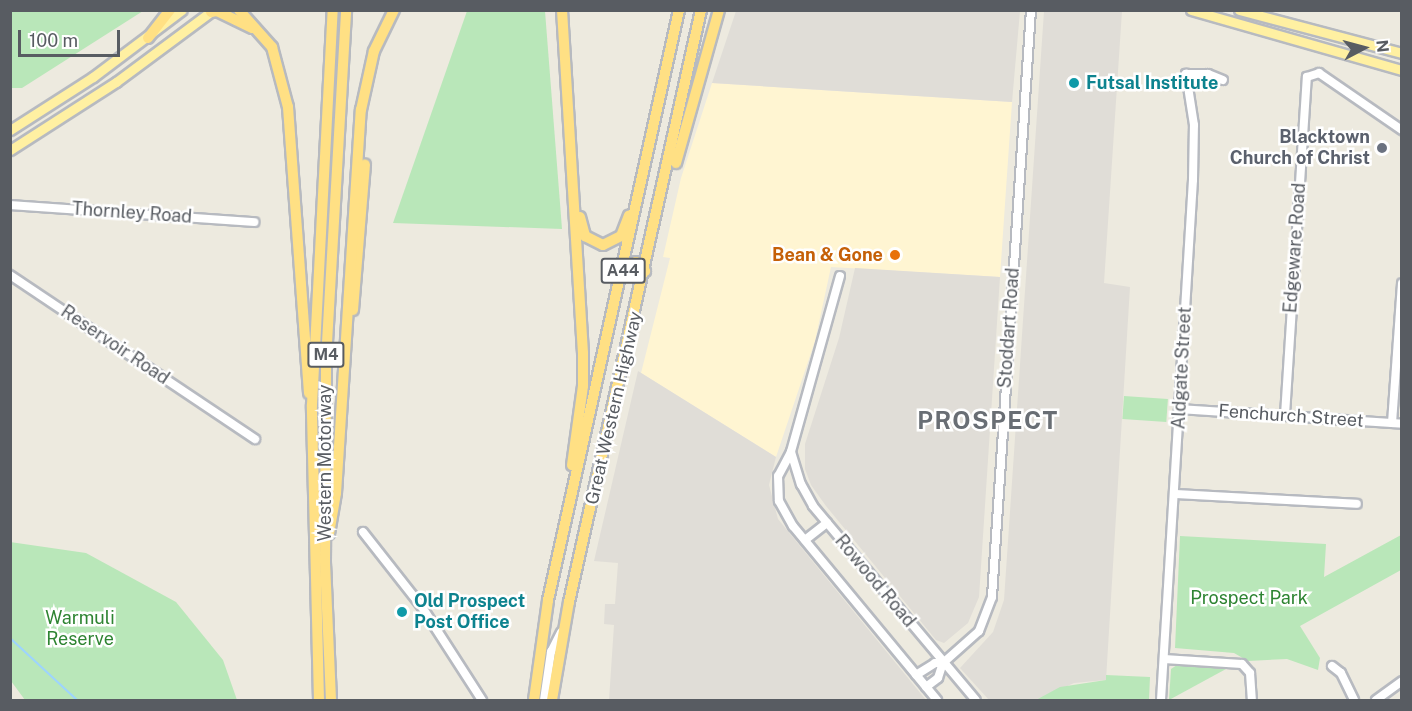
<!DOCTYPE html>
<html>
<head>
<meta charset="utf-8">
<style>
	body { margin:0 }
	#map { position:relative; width:1412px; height:711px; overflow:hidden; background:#edeadf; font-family:"Public Sans",sans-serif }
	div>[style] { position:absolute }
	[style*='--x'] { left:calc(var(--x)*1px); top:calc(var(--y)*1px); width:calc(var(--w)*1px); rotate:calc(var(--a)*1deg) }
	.commercial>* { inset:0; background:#fff5d2 }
	.industrial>* { inset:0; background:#e0ddd7 }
	.green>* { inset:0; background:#b9e7b9; transform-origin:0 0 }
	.stream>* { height:2px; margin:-1px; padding:0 1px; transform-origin:1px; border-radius:1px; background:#9dd4ff }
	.roads { filter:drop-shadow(2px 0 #b7bac0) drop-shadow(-2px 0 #b7bac0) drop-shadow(0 2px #b7bac0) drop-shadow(0 -2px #b7bac0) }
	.minor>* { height:8px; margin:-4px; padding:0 4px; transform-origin:4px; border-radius:4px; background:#fff }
	.major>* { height:9px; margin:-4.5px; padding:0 4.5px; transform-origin:4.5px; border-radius:4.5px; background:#fff0a2 }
	.highway>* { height:10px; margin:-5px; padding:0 5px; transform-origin:5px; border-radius:5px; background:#ffe084 }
	.dots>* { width:16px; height:16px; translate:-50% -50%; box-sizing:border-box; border:3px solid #fff; border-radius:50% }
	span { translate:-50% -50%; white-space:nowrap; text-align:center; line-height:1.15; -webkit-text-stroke:5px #fff; paint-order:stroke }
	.shield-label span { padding:2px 4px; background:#fff; border:2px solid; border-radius:4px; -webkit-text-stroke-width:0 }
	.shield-label { font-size:16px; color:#585c62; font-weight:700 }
	.culture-label { font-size:18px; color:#0d838f; font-weight:700 }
	.left { translate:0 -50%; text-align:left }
	.worship-label { font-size:18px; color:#5b616d; font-weight:700 }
	.right { translate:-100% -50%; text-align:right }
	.street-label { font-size:18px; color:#585c62 }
	.food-label { font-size:18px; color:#c56008; font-weight:700 }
	.park-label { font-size:18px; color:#2e8432 }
	.district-label { font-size:24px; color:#696e74; font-weight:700; letter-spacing:1.5px }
	.frame { position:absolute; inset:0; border:12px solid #585c62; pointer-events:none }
	.north { position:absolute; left:1334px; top:18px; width:60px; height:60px; -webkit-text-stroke:4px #fff; paint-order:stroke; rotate:84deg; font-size:16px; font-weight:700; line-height:24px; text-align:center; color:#585c62 }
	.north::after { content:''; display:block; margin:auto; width:21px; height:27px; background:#585c62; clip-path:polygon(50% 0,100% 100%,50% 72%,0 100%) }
	.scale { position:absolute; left:18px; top:30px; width:102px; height:27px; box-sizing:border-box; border:3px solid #585c62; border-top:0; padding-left:8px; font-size:18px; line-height:21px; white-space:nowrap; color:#585c62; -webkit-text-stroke:4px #fff; paint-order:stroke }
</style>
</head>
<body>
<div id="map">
	<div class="commercial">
		<i style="clip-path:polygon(712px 83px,1012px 102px,1000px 277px,831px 267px,815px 341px,776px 457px,641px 373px,670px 258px,663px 257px,681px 178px)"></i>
	</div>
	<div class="industrial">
		<i style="clip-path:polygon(736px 11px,1020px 11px,1012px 102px,712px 83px)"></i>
		<i style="clip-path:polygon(1044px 11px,1122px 11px,1104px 283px,1130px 287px,1106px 680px,1074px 683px,1036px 700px,989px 700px,960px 668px,993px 632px,1004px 600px)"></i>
		<i style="clip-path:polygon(855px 268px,1000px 277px,979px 597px,968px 623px,944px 643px,936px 640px,826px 506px,811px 485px,805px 469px,805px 444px,839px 338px)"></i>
		<i style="clip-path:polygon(638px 371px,776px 457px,769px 485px,778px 519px,926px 700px,609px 700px,614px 625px,604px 624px,605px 604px,615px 604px,618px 563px,594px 561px)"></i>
	</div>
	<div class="green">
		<i style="clip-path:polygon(11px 10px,143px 10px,143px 11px,22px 88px,11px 88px)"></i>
		<i style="clip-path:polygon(467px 11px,545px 11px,562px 229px,393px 223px)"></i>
		<i style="left:1124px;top:396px;width:44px;height:23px;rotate:4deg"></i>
		<i style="clip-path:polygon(1401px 535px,1401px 570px,1300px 626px,1320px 658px,1318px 670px,1287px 659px,1248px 661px,1234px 653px,1175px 648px,1180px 536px,1326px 544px,1324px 577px)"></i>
		<i style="clip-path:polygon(10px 542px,86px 553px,176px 602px,223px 660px,237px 700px,25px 700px,11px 681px)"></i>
		<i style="clip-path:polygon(1177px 665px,1226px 669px,1169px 700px,1171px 669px)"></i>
		<i style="clip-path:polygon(1106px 675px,1150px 677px,1149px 700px,1036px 700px,1060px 687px,1106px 680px)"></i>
	</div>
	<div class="stream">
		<i style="--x:10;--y:638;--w:91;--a:42.8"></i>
	</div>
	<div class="roads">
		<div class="minor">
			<i style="--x:10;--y:205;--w:245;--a:4"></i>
			<i style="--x:10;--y:275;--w:295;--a:33.8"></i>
			<i style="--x:840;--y:276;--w:183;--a:105.6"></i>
			<i style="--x:791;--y:452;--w:27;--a:118"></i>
			<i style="--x:778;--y:476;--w:25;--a:88"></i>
			<i style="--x:779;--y:501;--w:29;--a:61"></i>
			<i style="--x:793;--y:526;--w:226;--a:50.4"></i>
			<i style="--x:1179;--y:409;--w:224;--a:3.8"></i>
			<i style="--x:1285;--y:415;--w:339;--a:-86.3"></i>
			<i style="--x:1307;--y:77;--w:13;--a:-18"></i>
			<i style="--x:1319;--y:73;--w:101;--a:34.5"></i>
			<i style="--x:1392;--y:423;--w:140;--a:-85.9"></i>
			<i style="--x:791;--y:452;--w:34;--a:73"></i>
			<i style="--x:801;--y:484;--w:25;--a:61"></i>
			<i style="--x:813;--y:506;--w:253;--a:50"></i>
			<i style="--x:1175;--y:494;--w:182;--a:3.1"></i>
			<i style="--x:363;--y:532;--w:95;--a:51.8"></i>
			<i style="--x:422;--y:607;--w:111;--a:57.2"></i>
			<i style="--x:805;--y:540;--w:28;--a:-38"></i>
			<i style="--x:1164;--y:659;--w:78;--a:3.7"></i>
			<i style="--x:1242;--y:664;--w:12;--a:48"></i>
			<i style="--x:1250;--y:673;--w:27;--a:86"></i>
			<i style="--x:1332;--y:666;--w:11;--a:38"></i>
			<i style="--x:1341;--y:673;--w:30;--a:64"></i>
			<i style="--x:916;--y:675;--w:22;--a:-32"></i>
			<i style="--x:935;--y:663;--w:8;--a:0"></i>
			<i style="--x:926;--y:687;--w:15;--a:-37"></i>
			<i style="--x:938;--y:678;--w:16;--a:-72"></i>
			<i style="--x:943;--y:663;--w:48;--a:-41.6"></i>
			<i style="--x:979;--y:631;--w:36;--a:-69"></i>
			<i style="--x:992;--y:597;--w:588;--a:-86.2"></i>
			<i style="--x:544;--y:700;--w:49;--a:-81.7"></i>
			<i style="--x:551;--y:652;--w:22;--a:-63"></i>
			<i style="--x:1161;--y:700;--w:521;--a:-86.48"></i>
			<i style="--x:1193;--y:180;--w:55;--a:-89"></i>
			<i style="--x:1194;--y:125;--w:52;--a:-98.9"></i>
			<i style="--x:1186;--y:74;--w:22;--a:0"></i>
			<i style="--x:1208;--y:74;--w:16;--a:22"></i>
			<i style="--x:1376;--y:700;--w:32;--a:-36"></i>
		</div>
		<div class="major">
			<i style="--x:1191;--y:10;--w:219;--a:15.9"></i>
			<i style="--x:1239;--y:10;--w:169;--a:14.8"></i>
			<i style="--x:10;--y:130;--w:98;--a:-32.6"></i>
			<i style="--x:93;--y:77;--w:111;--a:-37"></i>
			<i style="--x:10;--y:150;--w:126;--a:-32.7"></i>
			<i style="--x:116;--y:82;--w:121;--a:-36.6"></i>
		</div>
		<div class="highway">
			<i style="--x:239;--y:10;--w:50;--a:48.3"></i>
			<i style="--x:272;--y:47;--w:62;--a:75.1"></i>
			<i style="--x:288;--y:107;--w:287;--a:85.8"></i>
			<i style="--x:562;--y:10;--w:344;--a:86.5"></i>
			<i style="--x:583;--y:353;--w:33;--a:90"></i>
			<i style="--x:583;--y:386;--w:80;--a:97.9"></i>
			<i style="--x:211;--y:12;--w:6;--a:-9"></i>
			<i style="--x:217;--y:11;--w:39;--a:26"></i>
			<i style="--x:148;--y:38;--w:36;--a:-52"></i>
			<i style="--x:676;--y:163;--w:159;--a:-74.3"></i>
			<i style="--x:580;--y:217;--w:20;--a:75"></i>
			<i style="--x:585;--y:236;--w:20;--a:27"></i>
			<i style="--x:603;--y:245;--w:20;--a:-27"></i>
			<i style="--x:621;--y:236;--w:22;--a:-69"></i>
			<i style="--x:622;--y:272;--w:17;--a:-36"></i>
			<i style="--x:636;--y:262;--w:13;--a:45"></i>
			<i style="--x:353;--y:310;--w:146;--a:-85.3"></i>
			<i style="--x:329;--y:534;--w:42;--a:-80.3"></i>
			<i style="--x:336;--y:493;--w:384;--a:-86.3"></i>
			<i style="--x:361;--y:110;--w:60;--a:-77.6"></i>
			<i style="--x:374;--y:51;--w:46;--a:-64"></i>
			<i style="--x:319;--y:700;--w:295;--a:-91.4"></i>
			<i style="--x:312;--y:405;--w:396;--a:-87"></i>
			<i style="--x:331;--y:700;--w:139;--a:-92.5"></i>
			<i style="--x:325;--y:561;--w:201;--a:-89.7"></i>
			<i style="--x:326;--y:360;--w:351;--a:-86.7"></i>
			<i style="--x:534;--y:700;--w:101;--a:-82"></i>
			<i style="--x:548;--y:600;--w:604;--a:-77.48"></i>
			<i style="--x:552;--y:700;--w:99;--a:-80.2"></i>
			<i style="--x:569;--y:602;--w:607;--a:-77.43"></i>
		</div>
	</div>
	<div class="dots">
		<i style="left:1074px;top:83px;background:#0f9aa8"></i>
		<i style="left:1382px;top:148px;background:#6b7280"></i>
		<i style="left:895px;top:255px;background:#e8710a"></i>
		<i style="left:402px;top:612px;background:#0f9aa8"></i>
	</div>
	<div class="shield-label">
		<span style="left:623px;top:271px">A44</span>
		<span style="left:326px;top:355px">M4</span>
	</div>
	<div class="culture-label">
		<span class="left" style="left:1086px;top:83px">Futsal Institute</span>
		<span class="left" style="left:414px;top:612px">Old Prospect<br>Post Office</span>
	</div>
	<div class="worship-label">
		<span class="right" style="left:1370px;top:148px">Blacktown<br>Church of Christ</span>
	</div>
	<div class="street-label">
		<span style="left:132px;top:213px;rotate:4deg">Thornley Road</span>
		<span style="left:1295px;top:248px;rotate:-86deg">Edgeware Road</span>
		<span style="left:1009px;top:328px;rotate:-86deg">Stoddart Road</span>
		<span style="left:115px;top:345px;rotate:34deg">Reservoir Road</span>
		<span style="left:1182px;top:368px;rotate:-87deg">Aldgate Street</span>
		<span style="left:614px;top:408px;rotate:-77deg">Great Western Highway</span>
		<span style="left:1291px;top:416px;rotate:4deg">Fenchurch Street</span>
		<span style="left:325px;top:463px;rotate:-90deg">Western Motorway</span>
		<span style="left:875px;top:581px;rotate:50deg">Rowood Road</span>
	</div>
	<div class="food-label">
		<span class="right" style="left:883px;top:255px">Bean &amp; Gone</span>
	</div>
	<div class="park-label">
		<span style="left:1249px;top:598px">Prospect Park</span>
		<span style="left:80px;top:629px">Warmuli<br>Reserve</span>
	</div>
	<div class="district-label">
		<span style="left:988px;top:421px">PROSPECT</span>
	</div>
	<div class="frame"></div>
	<div class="north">N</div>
	<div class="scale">100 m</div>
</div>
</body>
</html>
